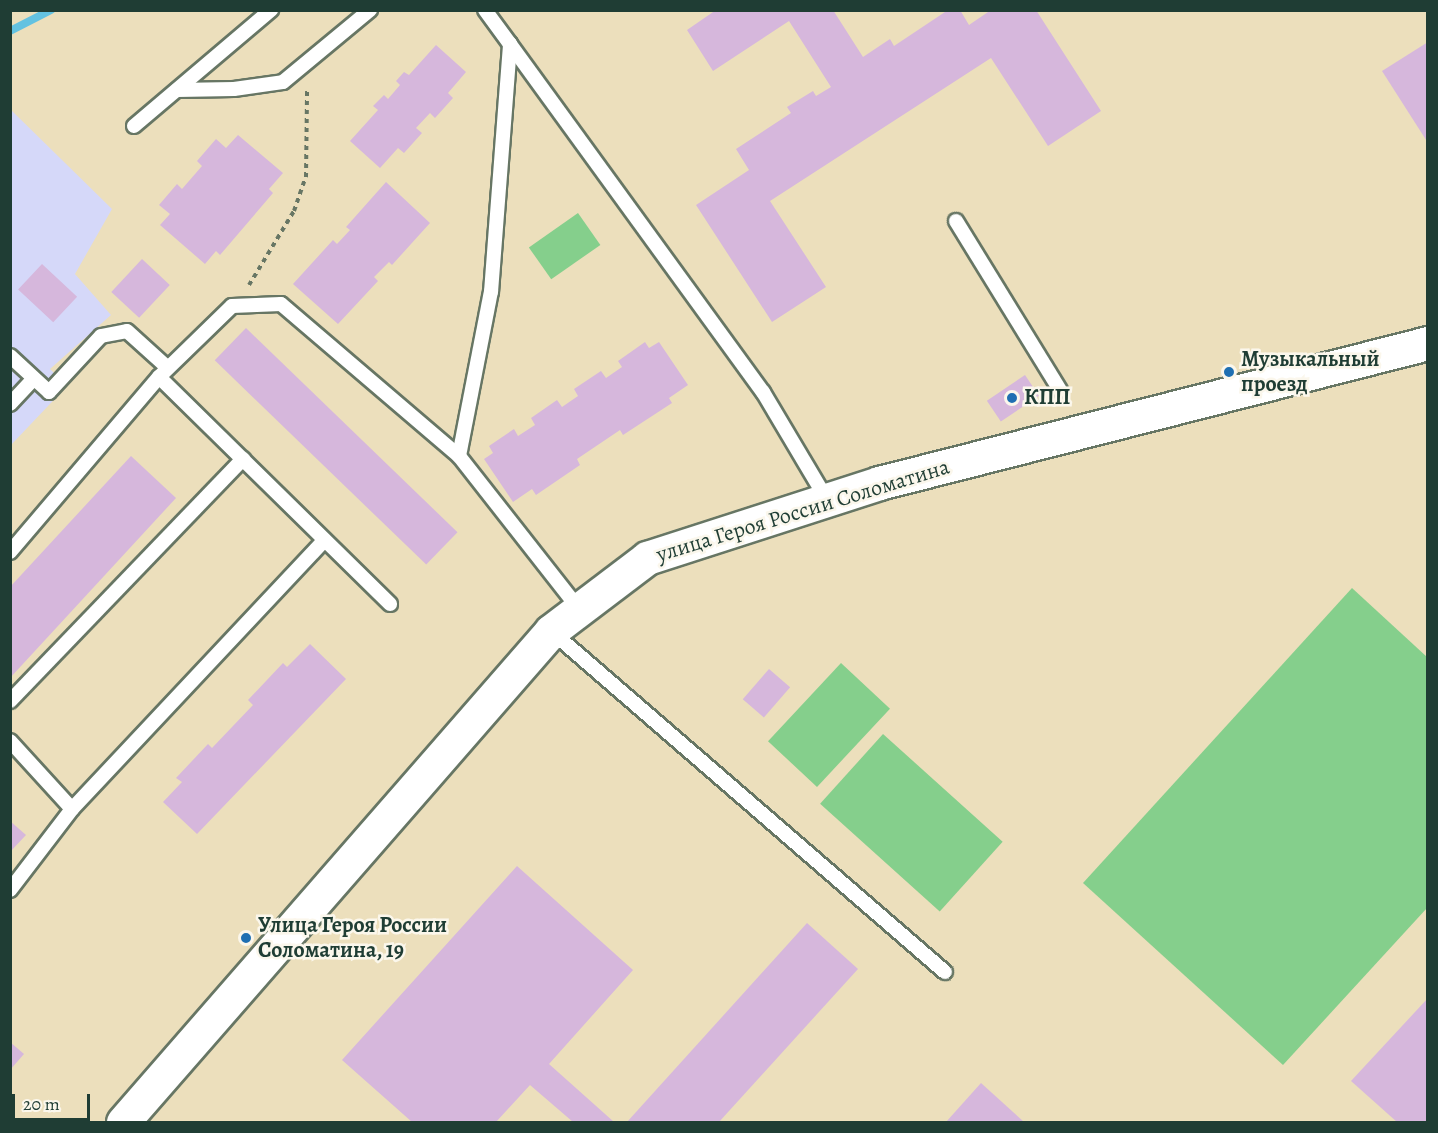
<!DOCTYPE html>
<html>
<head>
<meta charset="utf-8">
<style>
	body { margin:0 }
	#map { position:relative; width:1438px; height:1133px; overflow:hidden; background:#ecdfbc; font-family:Alegreya,serif }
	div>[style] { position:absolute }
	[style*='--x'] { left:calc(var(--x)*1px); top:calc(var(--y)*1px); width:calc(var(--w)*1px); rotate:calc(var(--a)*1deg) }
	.built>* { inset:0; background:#d5d8f9 }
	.green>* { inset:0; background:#85cf8c; transform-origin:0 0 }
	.stream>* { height:8px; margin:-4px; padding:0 4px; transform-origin:4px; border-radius:4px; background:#63c2e1 }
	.building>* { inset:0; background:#d6b7dc; transform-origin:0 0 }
	.path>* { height:4px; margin-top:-2px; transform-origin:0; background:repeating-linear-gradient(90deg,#677664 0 4.5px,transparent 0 9px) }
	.roads { filter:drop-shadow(2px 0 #677664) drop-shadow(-2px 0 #677664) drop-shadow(0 2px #677664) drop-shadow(0 -2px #677664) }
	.service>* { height:14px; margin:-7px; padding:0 7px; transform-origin:7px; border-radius:7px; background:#fff }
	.tertiary>* { height:33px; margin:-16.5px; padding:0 16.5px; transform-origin:16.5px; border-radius:16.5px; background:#fff }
	.dots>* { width:16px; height:16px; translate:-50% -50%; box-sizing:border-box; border:3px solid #fbf7ec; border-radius:50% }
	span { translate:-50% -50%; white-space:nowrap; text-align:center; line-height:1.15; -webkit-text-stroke:5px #fbf7ec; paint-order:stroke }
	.poi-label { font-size:22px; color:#1f3d34; font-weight:700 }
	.left { translate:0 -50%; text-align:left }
	.street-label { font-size:22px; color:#1f3d34 }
	.frame { position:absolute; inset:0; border:12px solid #1f3d34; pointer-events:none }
	.scale { position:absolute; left:12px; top:1094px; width:78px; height:27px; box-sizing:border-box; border:3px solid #1f3d34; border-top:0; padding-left:8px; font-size:18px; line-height:21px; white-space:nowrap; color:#1f3d34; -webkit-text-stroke:4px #fbf7ec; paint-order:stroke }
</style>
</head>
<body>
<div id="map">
	<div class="built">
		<i style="clip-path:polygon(10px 109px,112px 209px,75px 274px,111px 315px,50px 369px,67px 386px,11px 445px)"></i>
	</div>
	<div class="green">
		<i style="left:578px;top:213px;width:39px;height:60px;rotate:55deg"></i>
		<i style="clip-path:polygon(1352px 588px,1427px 657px,1427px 908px,1283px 1065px,1083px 883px)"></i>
		<i style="left:841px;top:663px;width:67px;height:107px;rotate:43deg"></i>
		<i style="left:883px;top:734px;width:161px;height:94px;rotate:42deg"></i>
	</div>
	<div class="stream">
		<i style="--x:10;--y:31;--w:46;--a:-27.1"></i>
	</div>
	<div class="building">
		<i style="clip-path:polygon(716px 10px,833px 10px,863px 57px,890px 39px,894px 46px,948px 10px,960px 10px,969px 25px,991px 10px,1036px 10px,1101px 111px,1048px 146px,991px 58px,770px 201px,826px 287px,772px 322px,696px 205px,749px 170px,736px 149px,791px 113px,787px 107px,813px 91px,816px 96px,831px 87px,789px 21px,713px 71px,687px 30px)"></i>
		<i style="clip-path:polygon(1428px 42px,1428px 143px,1382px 71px)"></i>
		<i style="clip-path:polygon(436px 45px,466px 72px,448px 93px,453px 98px,435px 118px,430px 113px,416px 128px,422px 133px,404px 153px,398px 148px,380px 168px,350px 141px,378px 110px,373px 106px,384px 95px,388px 99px,400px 85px,396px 81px,404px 72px,409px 75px)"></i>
		<i style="clip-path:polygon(238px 135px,283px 173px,269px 189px,273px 193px,220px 255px,216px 251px,205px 264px,160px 225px,170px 214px,159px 205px,177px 184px,182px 189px,202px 166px,197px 161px,216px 139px,226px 148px)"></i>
		<i style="clip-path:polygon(386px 182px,430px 223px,392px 265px,389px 262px,374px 277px,378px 281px,338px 324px,293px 284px,333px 240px,337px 244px,350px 230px,346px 227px)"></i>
		<i style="left:142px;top:259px;width:38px;height:45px;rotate:43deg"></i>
		<i style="left:42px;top:264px;width:48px;height:35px;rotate:43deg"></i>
		<i style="left:246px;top:328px;width:294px;height:45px;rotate:44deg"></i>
		<i style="clip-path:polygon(645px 342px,649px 348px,659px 342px,688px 385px,669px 398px,672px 403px,623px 435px,620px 430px,577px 459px,580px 465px,536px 495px,532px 489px,513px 502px,484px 459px,493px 453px,489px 446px,514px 429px,518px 436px,535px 425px,531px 418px,557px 400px,562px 407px,578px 396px,574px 389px,601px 371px,606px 378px,622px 367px,618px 361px)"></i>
		<i style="left:1025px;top:375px;width:25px;height:46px;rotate:56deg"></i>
		<i style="clip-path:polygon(131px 456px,176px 498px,10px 678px,10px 587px)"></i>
		<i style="clip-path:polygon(310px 644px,346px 679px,197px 834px,163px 802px,182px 782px,176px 778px,208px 744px,212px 748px,253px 705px,248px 700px,283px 663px,287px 667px)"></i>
		<i style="left:769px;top:669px;width:28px;height:40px;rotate:41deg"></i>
		<i style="clip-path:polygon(10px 821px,26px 835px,10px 852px)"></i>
		<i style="clip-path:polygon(517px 866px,633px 970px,549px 1064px,614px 1122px,573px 1122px,530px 1085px,496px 1122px,412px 1122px,342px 1060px)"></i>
		<i style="clip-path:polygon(807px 923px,858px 969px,719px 1122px,627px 1122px)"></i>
		<i style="clip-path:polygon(1428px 998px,1428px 1122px,1397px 1122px,1351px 1081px)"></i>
		<i style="clip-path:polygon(10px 1042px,24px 1054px,10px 1070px)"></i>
		<i style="clip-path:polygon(981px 1083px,1024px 1122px,946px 1122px)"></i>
	</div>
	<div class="path">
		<i style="--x:249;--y:285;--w:87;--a:-58.7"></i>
		<i style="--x:294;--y:211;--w:36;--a:-71"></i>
		<i style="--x:306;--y:177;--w:88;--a:-89.3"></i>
	</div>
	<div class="roads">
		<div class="service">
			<i style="--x:510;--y:44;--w:430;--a:54"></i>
			<i style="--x:763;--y:392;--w:126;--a:59.3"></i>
			<i style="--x:177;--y:90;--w:57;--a:-1"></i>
			<i style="--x:234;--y:89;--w:49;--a:-8.1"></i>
			<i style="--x:283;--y:82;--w:113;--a:-39.6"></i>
			<i style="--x:134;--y:126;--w:180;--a:-40.3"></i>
			<i style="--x:956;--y:221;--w:198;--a:58.4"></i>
			<i style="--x:10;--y:356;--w:53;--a:42.7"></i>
			<i style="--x:49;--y:392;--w:76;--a:-47.1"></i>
			<i style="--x:101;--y:336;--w:26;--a:-11"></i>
			<i style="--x:127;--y:331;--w:55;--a:42.1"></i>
			<i style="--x:159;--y:377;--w:102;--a:-44.2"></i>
			<i style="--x:232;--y:306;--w:49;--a:-2.3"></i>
			<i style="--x:281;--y:304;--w:234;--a:40.5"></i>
			<i style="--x:459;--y:456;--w:194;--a:51.9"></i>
			<i style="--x:10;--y:404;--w:35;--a:-47"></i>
			<i style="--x:459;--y:456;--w:167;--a:-79"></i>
			<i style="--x:491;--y:292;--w:249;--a:-85.6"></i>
			<i style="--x:510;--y:44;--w:42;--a:-126.3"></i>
			<i style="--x:10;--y:552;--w:230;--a:-49.6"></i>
			<i style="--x:159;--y:377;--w:324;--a:44.5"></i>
			<i style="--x:551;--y:631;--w:521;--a:40.88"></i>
			<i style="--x:10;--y:701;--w:336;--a:-46.1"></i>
			<i style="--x:10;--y:741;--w:92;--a:47.6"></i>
			<i style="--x:72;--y:809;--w:102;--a:127.4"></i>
			<i style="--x:72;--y:809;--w:369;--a:-46.8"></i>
		</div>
		<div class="tertiary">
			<i style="--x:123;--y:1122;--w:651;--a:-48.92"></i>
			<i style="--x:551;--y:631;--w:121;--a:-37.2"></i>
			<i style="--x:647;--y:558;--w:244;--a:-17.9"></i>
			<i style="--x:879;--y:483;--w:567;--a:-14.31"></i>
		</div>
	</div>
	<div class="dots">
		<i style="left:1229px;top:372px;background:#1f6fb2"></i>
		<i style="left:1012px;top:398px;background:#1f6fb2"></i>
		<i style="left:246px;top:938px;background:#1f6fb2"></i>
	</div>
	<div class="poi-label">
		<span class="left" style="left:1241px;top:372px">Музыкальный<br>проезд</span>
		<span class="left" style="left:1024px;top:398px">КПП</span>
		<span class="left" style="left:258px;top:938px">Улица Героя России<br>Соломатина, 19</span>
	</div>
	<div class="street-label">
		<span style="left:803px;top:511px;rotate:-17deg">улица Героя России Соломатина</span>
	</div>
	<div class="frame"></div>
	<div class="scale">20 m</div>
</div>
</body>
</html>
